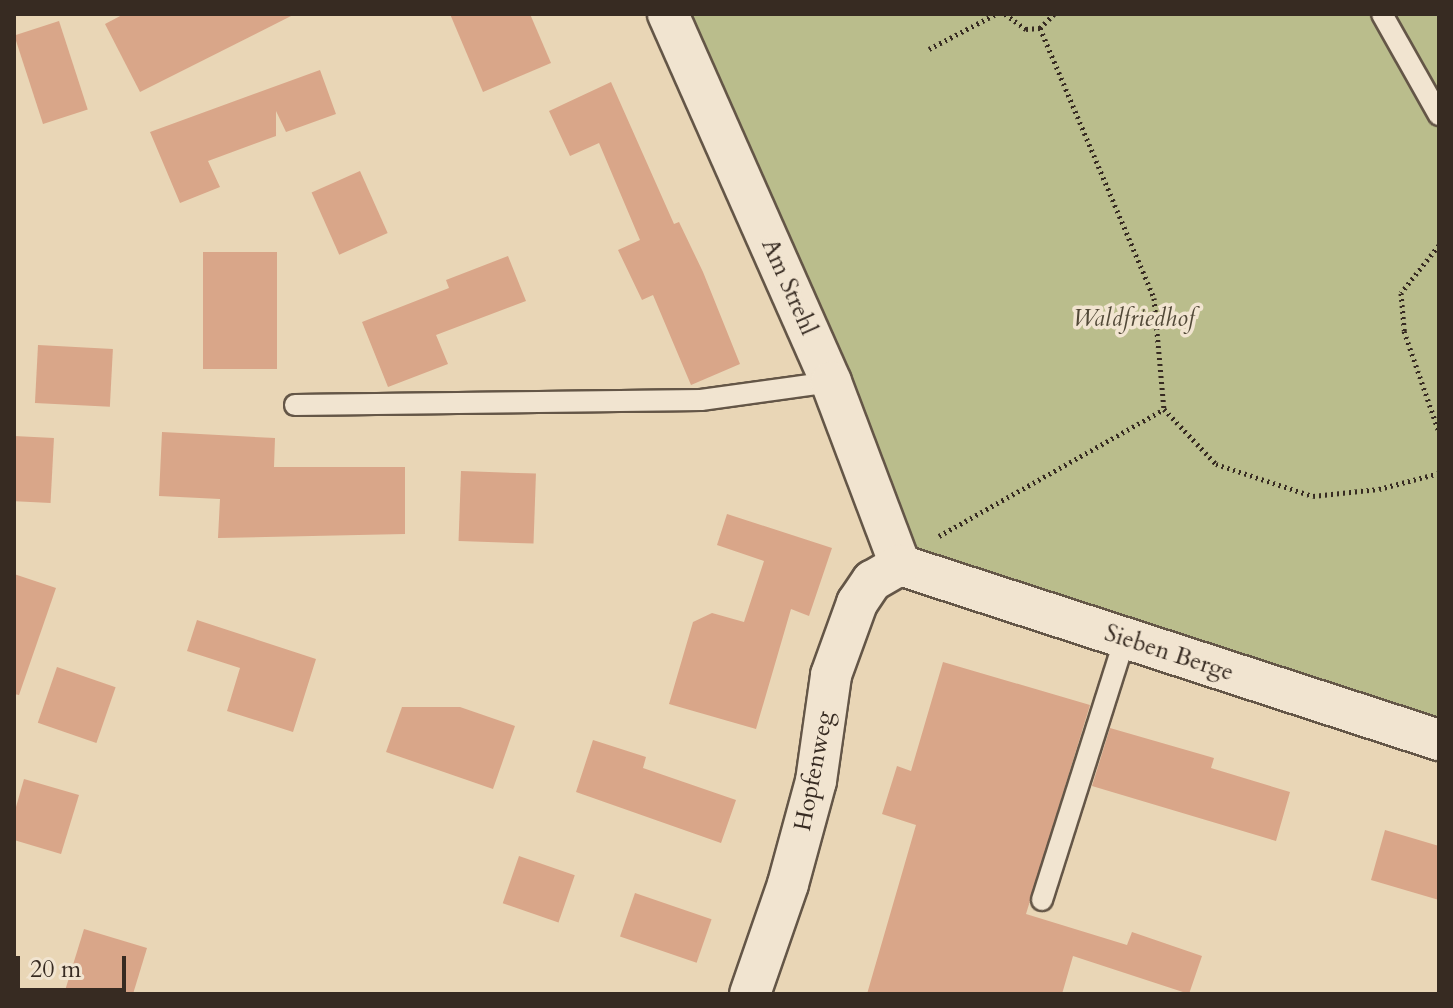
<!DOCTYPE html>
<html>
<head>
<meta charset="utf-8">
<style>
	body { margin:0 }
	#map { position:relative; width:1453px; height:1008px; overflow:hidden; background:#e9d6b6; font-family:Cardo,serif }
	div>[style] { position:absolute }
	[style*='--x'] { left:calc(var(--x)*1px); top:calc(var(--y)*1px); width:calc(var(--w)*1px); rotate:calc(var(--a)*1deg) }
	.green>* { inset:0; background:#babd8c }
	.building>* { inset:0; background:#d9a689; transform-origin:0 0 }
	.path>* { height:5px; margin-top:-2.5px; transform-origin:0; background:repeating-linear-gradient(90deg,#372b22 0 2px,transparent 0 6px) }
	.roads { filter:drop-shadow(2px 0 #645647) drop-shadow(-2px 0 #645647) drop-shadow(0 2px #645647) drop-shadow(0 -2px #645647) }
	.lane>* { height:20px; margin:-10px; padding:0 10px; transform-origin:10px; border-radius:10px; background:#f1e4d0 }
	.street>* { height:40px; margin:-20px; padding:0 20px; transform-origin:20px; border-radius:20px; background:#f1e4d0 }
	span { translate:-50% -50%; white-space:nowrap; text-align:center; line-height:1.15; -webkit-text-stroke:7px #f1e4d0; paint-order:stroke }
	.street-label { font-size:24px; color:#372b22 }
	.park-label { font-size:24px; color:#514837; font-style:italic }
	.frame { position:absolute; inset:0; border:16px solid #372b22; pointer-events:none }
	.scale { position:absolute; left:16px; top:956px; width:110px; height:36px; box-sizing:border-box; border:4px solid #372b22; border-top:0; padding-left:10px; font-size:24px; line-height:28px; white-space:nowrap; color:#372b22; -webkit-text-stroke:6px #f1e4d0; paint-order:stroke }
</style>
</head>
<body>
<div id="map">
	<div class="green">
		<i style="clip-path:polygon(668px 14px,1439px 14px,1439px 740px,900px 565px)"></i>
	</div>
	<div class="building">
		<i style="clip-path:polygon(124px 14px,295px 14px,140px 92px,105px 24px)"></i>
		<i style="clip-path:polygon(450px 14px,530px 14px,551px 63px,483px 92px)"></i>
		<i style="left:59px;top:21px;width:93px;height:47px;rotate:72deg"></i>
		<i style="clip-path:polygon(320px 70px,336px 114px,286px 132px,276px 111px,276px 136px,208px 161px,220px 187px,180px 203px,150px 132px)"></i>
		<i style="clip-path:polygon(611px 82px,674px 224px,679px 222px,703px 272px,740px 364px,691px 385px,653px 295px,642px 300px,618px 250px,640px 240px,599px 143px,570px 156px,549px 111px)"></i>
		<i style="left:360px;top:171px;width:68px;height:53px;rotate:66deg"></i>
		<i style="left:203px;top:252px;width:74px;height:117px"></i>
		<i style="clip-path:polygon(508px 256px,526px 301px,436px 335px,448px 364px,388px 387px,362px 322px,449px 288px,446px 280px)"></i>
		<i style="left:38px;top:345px;width:75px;height:58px;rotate:3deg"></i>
		<i style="clip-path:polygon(162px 432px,275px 438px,274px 467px,405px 467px,405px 534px,218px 538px,220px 499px,159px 496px)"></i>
		<i style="left:14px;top:436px;width:40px;height:65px;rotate:3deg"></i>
		<i style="left:461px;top:471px;width:75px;height:70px;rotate:2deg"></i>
		<i style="clip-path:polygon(727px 514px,832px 548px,809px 616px,791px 609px,756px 729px,669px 704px,693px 622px,712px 613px,744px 622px,764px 561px,717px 545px)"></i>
		<i style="clip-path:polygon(14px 574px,56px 588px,19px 695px,14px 694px)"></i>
		<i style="clip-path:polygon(197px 620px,316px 659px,293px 732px,227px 711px,240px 668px,187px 651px)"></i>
		<i style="clip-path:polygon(943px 662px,1090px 705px,1026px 914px,1127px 945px,1132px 932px,1202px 956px,1189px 994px,1073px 956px,1062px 994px,867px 994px,916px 825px,882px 814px,897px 766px,911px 771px)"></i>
		<i style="left:57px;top:667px;width:62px;height:59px;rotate:19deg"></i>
		<i style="clip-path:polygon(402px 707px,460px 707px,515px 726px,493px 789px,386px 752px)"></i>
		<i style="clip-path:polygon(1110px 728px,1214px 758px,1211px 768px,1290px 792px,1276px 841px,1092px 786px)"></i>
		<i style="clip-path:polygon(593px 740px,646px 757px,643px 768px,736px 800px,721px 843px,576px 792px)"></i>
		<i style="clip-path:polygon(24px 779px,79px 795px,61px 854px,14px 840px,14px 814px)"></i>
		<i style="clip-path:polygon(1385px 830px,1439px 846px,1439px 900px,1371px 880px)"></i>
		<i style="left:519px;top:856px;width:59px;height:50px;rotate:19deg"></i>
		<i style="left:635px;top:893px;width:81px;height:46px;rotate:19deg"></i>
		<i style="clip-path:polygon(84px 929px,147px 948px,133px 994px,64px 994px)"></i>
	</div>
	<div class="path">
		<i style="--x:1005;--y:14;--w:26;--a:36"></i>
		<i style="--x:1026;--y:29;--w:14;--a:-4"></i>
		<i style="--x:1040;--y:28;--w:20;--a:-45"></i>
		<i style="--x:1040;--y:28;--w:293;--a:67.1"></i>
		<i style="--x:1154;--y:298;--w:111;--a:84.9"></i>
		<i style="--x:929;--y:49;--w:76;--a:-27.6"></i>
		<i style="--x:1439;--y:245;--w:61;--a:128.4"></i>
		<i style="--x:1401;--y:293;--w:38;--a:85"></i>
		<i style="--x:1404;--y:331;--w:107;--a:70.9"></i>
		<i style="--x:939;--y:536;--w:258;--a:-29.4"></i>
		<i style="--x:1164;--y:409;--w:76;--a:46.6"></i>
		<i style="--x:1216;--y:464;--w:102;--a:18.3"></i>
		<i style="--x:1313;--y:496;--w:66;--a:-6.1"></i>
		<i style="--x:1379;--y:489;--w:62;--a:-14.9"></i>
	</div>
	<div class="roads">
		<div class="lane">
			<i style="--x:1382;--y:14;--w:116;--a:60.6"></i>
			<i style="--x:295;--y:405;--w:406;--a:-0.7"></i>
			<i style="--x:701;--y:400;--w:131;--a:-7.9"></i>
			<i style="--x:1042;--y:900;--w:274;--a:-72.4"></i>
		</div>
		<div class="street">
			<i style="--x:668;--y:14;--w:402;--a:66.1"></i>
			<i style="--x:831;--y:382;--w:196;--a:69.3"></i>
			<i style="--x:900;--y:565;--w:567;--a:17.99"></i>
			<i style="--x:750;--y:994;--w:116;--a:-70.9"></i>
			<i style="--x:788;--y:884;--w:107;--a:-74.8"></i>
			<i style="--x:816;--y:781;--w:107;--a:-81.9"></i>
			<i style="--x:831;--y:675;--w:77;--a:-70.1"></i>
			<i style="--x:857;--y:603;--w:27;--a:-56"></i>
			<i style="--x:872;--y:581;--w:32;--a:-30"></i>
		</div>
	</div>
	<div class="street-label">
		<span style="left:789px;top:287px;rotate:66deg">Am Strehl</span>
		<span style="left:1169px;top:653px;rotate:18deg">Sieben Berge</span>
		<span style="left:814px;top:771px;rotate:-79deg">Hopfenweg</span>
	</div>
	<div class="park-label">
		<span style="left:1134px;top:319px">Waldfriedhof</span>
	</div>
	<div class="frame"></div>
	<div class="scale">20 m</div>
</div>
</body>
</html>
